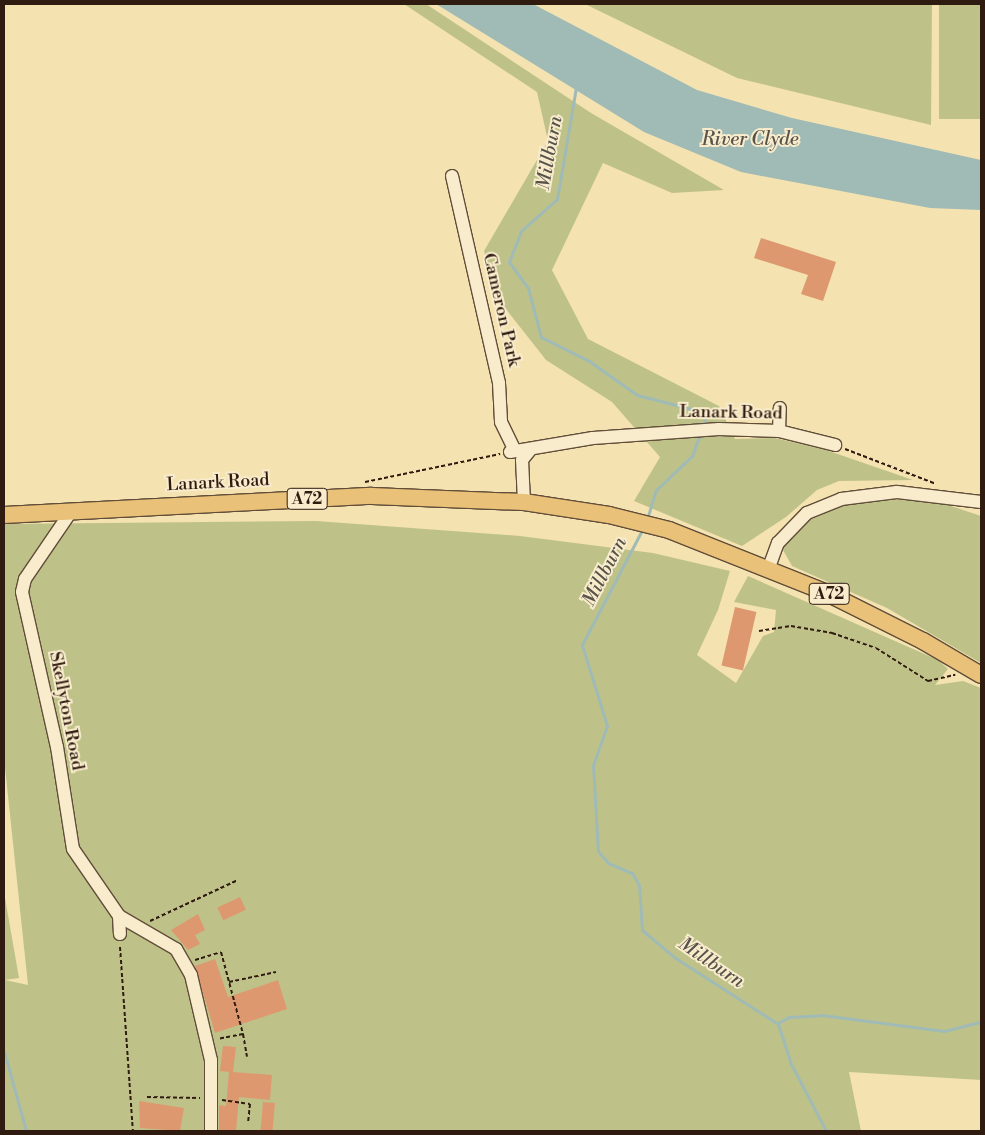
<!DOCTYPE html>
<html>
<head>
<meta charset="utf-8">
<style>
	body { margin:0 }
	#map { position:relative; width:985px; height:1135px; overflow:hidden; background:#f4e2b0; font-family:"Libre Bodoni",serif }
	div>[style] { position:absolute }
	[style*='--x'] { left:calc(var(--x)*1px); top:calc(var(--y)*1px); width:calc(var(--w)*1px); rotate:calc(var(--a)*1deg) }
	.green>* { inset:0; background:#bec289; transform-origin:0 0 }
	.water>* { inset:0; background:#a0bbb6 }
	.stream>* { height:3px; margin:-1.5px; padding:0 1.5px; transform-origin:1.5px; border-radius:1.5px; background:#a0bbb6 }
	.building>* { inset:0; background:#de9870; transform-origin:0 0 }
	.path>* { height:2px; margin-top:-1px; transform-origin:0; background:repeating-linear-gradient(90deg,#301b11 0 4px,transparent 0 6.5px) }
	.roads { filter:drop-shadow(1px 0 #614d39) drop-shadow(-1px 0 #614d39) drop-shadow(0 1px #614d39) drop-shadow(0 -1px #614d39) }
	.minor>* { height:12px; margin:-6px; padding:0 6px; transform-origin:6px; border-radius:6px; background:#f8eccc }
	.major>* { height:16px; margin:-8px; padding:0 8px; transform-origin:8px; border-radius:8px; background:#eac178 }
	span { translate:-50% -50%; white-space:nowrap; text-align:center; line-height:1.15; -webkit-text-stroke:4px #f8eccc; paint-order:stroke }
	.shield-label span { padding:1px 4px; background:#f8eccc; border:1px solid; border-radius:4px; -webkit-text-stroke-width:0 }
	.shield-label { font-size:16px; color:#301b11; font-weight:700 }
	.street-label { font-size:18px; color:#301b11 }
	.water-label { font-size:19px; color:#57534b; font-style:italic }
	.frame { position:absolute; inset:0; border:5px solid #301b11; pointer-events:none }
</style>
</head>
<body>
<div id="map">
	<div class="green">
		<i style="clip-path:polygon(404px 4px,426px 4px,591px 113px,724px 190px,672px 193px,603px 163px,552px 270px,588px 339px,719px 406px,735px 439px,775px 438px,826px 450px,913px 480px,839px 481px,817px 490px,786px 517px,742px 546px,634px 501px,660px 457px,612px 402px,546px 360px,498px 299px,484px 251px,548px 141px,537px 92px)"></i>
		<i style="clip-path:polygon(585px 4px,932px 4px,931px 125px,737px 78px)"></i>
		<i style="left:939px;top:4px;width:42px;height:115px"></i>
		<i style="clip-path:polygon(888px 499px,939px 502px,981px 516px,981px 663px,887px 608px,792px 566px,783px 550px,784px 542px,807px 518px,851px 502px)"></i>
		<i style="clip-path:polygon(316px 521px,520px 536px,653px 553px,730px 571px,718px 610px,697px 655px,736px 683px,763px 636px,774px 632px,776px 610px,734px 602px,748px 576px,938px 660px,948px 669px,935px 685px,963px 681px,981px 688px,981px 1080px,849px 1072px,861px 1131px,4px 1131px,4px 892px,19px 978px,5px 980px,28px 985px,4px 758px,4px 524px)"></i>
	</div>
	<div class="water">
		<i style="clip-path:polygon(436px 4px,533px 4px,697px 90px,792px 118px,981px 160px,981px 210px,930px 208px,741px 172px,644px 132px)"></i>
	</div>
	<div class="stream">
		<i style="--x:576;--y:87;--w:114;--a:99.6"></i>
		<i style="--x:557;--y:199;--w:48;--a:138.4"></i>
		<i style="--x:521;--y:231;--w:33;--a:111"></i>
		<i style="--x:509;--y:262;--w:32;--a:54"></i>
		<i style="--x:528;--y:288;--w:51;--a:75.1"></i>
		<i style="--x:541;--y:337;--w:54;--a:26.6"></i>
		<i style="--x:589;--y:361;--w:59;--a:35.3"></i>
		<i style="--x:637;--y:395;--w:72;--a:14.4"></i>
		<i style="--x:707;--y:413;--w:14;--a:111"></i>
		<i style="--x:647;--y:519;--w:30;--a:-73"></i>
		<i style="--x:656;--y:490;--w:50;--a:-43.4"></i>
		<i style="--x:692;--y:456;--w:23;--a:-70"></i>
		<i style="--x:642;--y:530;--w:130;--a:117.6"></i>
		<i style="--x:582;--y:645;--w:85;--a:72.8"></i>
		<i style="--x:607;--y:726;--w:41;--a:109.7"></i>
		<i style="--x:593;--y:765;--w:86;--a:86.7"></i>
		<i style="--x:598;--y:851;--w:16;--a:50"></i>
		<i style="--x:608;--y:863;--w:26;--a:23"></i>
		<i style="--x:632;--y:873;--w:14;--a:60"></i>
		<i style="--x:639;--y:885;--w:45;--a:86.2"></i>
		<i style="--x:642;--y:930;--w:42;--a:40.2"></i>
		<i style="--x:674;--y:957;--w:124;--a:32.8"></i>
		<i style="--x:778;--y:1024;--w:40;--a:72"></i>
		<i style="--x:790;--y:1062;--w:78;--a:62.4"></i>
		<i style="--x:778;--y:1023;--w:13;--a:-29"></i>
		<i style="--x:789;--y:1017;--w:33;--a:-3"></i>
		<i style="--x:822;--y:1015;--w:123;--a:7.5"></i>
		<i style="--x:944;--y:1031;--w:38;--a:-14"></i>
		<i style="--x:4;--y:1051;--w:83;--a:74.6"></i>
	</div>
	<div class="building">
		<i style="clip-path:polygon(761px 238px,836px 262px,823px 301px,801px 294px,808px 275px,754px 258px)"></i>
		<i style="left:735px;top:607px;width:22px;height:60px;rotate:13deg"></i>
		<i style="left:240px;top:897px;width:14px;height:25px;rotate:65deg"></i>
		<i style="clip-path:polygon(198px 914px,205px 930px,195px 935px,200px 944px,188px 950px,171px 930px)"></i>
		<i style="clip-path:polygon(215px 959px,228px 997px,278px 980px,287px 1009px,215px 1033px,195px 966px)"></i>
		<i style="clip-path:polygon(223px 1046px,236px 1047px,233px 1072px,272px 1075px,270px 1100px,239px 1097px,236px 1131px,219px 1131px,219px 1105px,226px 1106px,229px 1072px,220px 1071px)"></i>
		<i style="clip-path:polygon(139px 1101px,184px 1108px,180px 1131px,140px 1128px)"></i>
		<i style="left:263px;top:1102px;width:12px;height:29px;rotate:5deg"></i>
	</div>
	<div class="path">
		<i style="--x:845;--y:449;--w:97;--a:21"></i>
		<i style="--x:365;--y:482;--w:138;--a:-11.7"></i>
		<i style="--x:759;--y:631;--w:32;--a:-9"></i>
		<i style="--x:791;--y:626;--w:42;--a:9.7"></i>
		<i style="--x:832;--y:633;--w:46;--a:18.8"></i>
		<i style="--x:876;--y:648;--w:62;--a:32.4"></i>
		<i style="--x:928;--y:681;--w:28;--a:-13"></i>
		<i style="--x:150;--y:921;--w:97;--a:-25"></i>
		<i style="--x:120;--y:947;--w:184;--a:86"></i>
		<i style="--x:195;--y:960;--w:27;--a:-17"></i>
		<i style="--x:221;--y:952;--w:85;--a:75"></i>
		<i style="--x:243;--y:1034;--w:25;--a:169"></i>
		<i style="--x:229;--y:982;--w:48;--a:-12"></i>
		<i style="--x:243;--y:1034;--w:23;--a:80"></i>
		<i style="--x:147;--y:1097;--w:53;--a:1.1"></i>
		<i style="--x:222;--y:1100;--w:28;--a:8"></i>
		<i style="--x:250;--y:1104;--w:18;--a:96"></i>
	</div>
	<div class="roads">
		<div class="minor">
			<i style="--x:452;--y:176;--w:212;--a:77.2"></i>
			<i style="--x:499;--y:383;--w:39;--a:87"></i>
			<i style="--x:501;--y:422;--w:32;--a:64"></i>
			<i style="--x:779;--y:431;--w:23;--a:-88"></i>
			<i style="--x:510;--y:452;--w:84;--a:-9.6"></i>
			<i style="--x:593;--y:438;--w:126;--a:-4.1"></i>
			<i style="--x:719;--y:429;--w:60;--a:1.9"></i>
			<i style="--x:779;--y:431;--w:58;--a:14"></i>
			<i style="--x:524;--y:502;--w:42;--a:-92.7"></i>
			<i style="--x:522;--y:460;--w:14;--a:-51"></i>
			<i style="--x:70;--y:513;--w:80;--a:124.3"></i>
			<i style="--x:25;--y:579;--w:13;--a:103"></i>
			<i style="--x:22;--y:592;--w:159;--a:77.3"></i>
			<i style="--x:57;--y:747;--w:103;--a:81.1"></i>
			<i style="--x:73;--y:849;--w:81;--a:55.5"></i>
			<i style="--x:119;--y:916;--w:18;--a:87"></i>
			<i style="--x:768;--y:570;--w:29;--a:-70"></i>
			<i style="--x:778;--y:543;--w:42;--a:-46"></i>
			<i style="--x:807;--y:513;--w:37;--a:-22"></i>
			<i style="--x:841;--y:499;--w:56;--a:-7.1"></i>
			<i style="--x:897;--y:492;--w:85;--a:6.8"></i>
			<i style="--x:119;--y:916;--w:66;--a:30.1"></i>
			<i style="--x:176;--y:949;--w:30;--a:60"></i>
			<i style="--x:191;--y:975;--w:87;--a:76.8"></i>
			<i style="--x:211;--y:1060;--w:71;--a:90"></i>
		</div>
		<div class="major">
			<i style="--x:4;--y:515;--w:368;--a:-3"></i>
			<i style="--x:372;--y:496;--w:152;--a:2.3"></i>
			<i style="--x:524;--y:502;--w:86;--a:8.7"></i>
			<i style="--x:609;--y:515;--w:62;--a:14"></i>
			<i style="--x:669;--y:530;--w:170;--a:21.7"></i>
			<i style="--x:827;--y:593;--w:107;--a:26.6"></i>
			<i style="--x:923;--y:641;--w:67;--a:30.4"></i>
		</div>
	</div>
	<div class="shield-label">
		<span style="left:307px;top:499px">A72</span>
		<span style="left:829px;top:594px">A72</span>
	</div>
	<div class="street-label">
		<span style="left:501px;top:310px;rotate:77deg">Cameron Park</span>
		<span style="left:731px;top:413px;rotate:1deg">Lanark Road</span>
		<span style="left:218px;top:483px;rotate:-3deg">Lanark Road</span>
		<span style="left:66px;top:711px;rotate:79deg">Skellyton Road</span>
	</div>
	<div class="water-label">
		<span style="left:750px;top:140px">River Clyde</span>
		<span style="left:550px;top:153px;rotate:-80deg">Millburn</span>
		<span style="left:605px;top:572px;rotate:-63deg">Millburn</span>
		<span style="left:711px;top:963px;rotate:34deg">Millburn</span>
	</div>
	<div class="frame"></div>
</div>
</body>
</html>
